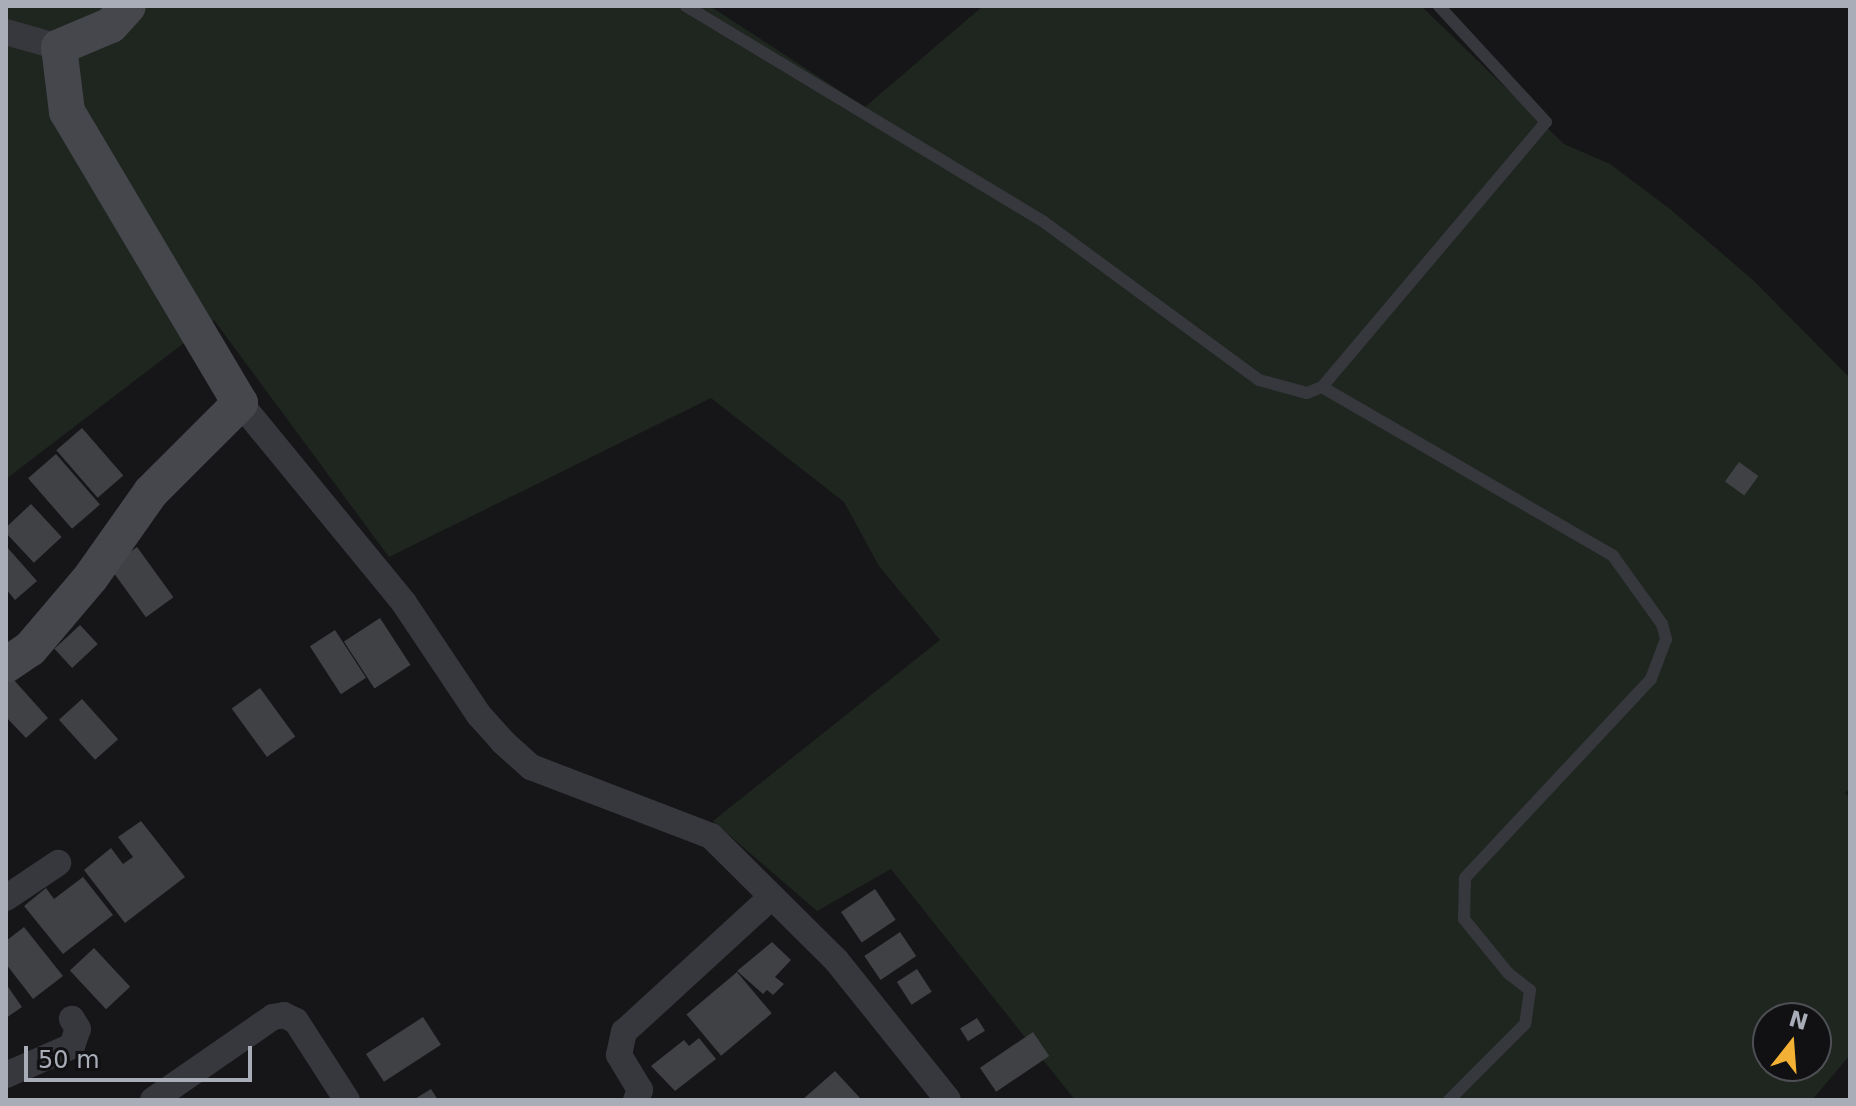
<!DOCTYPE html>
<html>
<head>
<meta charset="utf-8">
<style>
	body { margin:0 }
	#map { position:relative; width:1856px; height:1106px; overflow:hidden; background:#161618; font-family:"DejaVu Sans",sans-serif }
	div>[style] { position:absolute }
	[style*='--x'] { left:calc(var(--x)*1px); top:calc(var(--y)*1px); width:calc(var(--w)*1px); rotate:calc(var(--a)*1deg) }
	.green>* { inset:0; background:#1e261f }
	.building>* { inset:0; background:#404145; transform-origin:0 0 }
	.lane>* { height:12px; margin:-6px; padding:0 6px; transform-origin:6px; border-radius:6px; background:#37383d }
	.street>* { height:26px; margin:-13px; padding:0 13px; transform-origin:13px; border-radius:13px; background:#37383d }
	.secondary>* { height:36px; margin:-18px; padding:0 18px; transform-origin:18px; border-radius:18px; background:#45474d }
	span { translate:-50% -50%; white-space:nowrap; text-align:center; line-height:1.15; -webkit-text-stroke:6px #111113; paint-order:stroke }
	.frame { position:absolute; inset:0; border:8px solid #a8adb8; pointer-events:none }
	.north { position:absolute; left:1752px; top:1002px; width:80px; height:80px; box-sizing:border-box; background:#111113; border:2px solid #4d4f55; border-radius:50%; rotate:17deg; font-size:22px; font-weight:700; line-height:32px; text-align:center; color:#a8adb8 }
	.north::after { content:''; display:block; margin:auto; width:28px; height:36px; background:#f2b134; clip-path:polygon(50% 0,100% 100%,50% 72%,0 100%) }
	.scale { position:absolute; left:24px; top:1046px; width:228px; height:36px; box-sizing:border-box; border:4px solid #a8adb8; border-top:0; padding-left:10px; font-size:24px; line-height:28px; white-space:nowrap; color:#a8adb8; -webkit-text-stroke:6px #111113; paint-order:stroke }
</style>
</head>
<body>
<div id="map">
	<div class="green">
		<i style="clip-path:polygon(evenodd,6px 6px,710px 6px,865px 107px,983px 6px,1421px 6px,1564px 144px,1610px 164px,1670px 209px,1753px 280px,1850px 378px,1850px 788px,1845px 793px,1850px 798px,1850px 1055px,1812px 1100px,1075px 1100px,891px 869px,817px 911px,713px 821px,940px 640px,879px 566px,844px 502px,711px 398px,389px 557px,214px 320px,6px 479px,6px 6px,1768px 1018px,1816px 1018px,1816px 1066px,1768px 1066px,1768px 1018px)"></i>
	</div>
	<div class="building">
		<i style="left:82px;top:428px;width:63px;height:34px;rotate:49deg"></i>
		<i style="left:56px;top:454px;width:67px;height:37px;rotate:49deg"></i>
		<i style="left:1739px;top:462px;width:24px;height:24px;rotate:36deg"></i>
		<i style="left:31px;top:504px;width:45px;height:38px;rotate:47deg"></i>
		<i style="clip-path:polygon(6px 546px,37px 581px,15px 600px,6px 589px)"></i>
		<i style="left:137px;top:547px;width:62px;height:34px;rotate:54deg"></i>
		<i style="left:380px;top:618px;width:56px;height:43px;rotate:57deg"></i>
		<i style="left:80px;top:625px;width:26px;height:35px;rotate:47deg"></i>
		<i style="left:335px;top:630px;width:57px;height:30px;rotate:57deg"></i>
		<i style="clip-path:polygon(13px 679px,48px 718px,26px 738px,6px 717px,6px 685px)"></i>
		<i style="left:260px;top:688px;width:60px;height:35px;rotate:54deg"></i>
		<i style="left:82px;top:699px;width:54px;height:31px;rotate:48deg"></i>
		<i style="clip-path:polygon(141px 821px,185px 877px,125px 923px,84px 870px,111px 848px,123px 864px,133px 857px,118px 837px)"></i>
		<i style="clip-path:polygon(83px 877px,113px 915px,63px 954px,24px 906px,46px 888px,54px 899px)"></i>
		<i style="left:875px;top:889px;width:37px;height:41px;rotate:56deg"></i>
		<i style="clip-path:polygon(24px 927px,63px 976px,33px 999px,6px 964px,6px 941px)"></i>
		<i style="left:900px;top:932px;width:29px;height:43px;rotate:56deg"></i>
		<i style="clip-path:polygon(772px 942px,791px 960px,775px 977px,784px 984px,773px 995px,767px 990px,763px 994px,737px 971px)"></i>
		<i style="left:94px;top:948px;width:53px;height:33px;rotate:47deg"></i>
		<i style="left:917px;top:969px;width:27px;height:24px;rotate:57deg"></i>
		<i style="left:737px;top:972px;width:54px;height:66px;rotate:50deg"></i>
		<i style="clip-path:polygon(6px 984px,22px 1007px,6px 1018px)"></i>
		<i style="left:423px;top:1017px;width:33px;height:68px;rotate:57deg"></i>
		<i style="left:977px;top:1018px;width:15px;height:20px;rotate:58deg"></i>
		<i style="left:1033px;top:1032px;width:29px;height:64px;rotate:56deg"></i>
		<i style="clip-path:polygon(699px 1038px,716px 1059px,675px 1091px,651px 1066px,684px 1040px,689px 1046px)"></i>
		<i style="clip-path:polygon(835px 1071px,860px 1098px,802px 1100px)"></i>
		<i style="clip-path:polygon(431px 1089px,438px 1100px,413px 1100px)"></i>
	</div>
	<div class="lane">
		<i style="--x:686;--y:6;--w:418;--a:31.1"></i>
		<i style="--x:1044;--y:222;--w:267;--a:36.3"></i>
		<i style="--x:1259;--y:380;--w:50;--a:15.2"></i>
		<i style="--x:1307;--y:393;--w:16;--a:-22"></i>
		<i style="--x:1322;--y:387;--w:347;--a:-49.8"></i>
		<i style="--x:1546;--y:122;--w:158;--a:-132.7"></i>
		<i style="--x:1322;--y:387;--w:337;--a:30.1"></i>
		<i style="--x:1613;--y:556;--w:84;--a:54.2"></i>
		<i style="--x:1662;--y:624;--w:16;--a:75"></i>
		<i style="--x:1666;--y:639;--w:43;--a:110.6"></i>
		<i style="--x:1651;--y:679;--w:272;--a:133.1"></i>
		<i style="--x:1465;--y:878;--w:41;--a:91.4"></i>
		<i style="--x:1464;--y:919;--w:70;--a:50.8"></i>
		<i style="--x:1508;--y:973;--w:28;--a:38"></i>
		<i style="--x:1530;--y:990;--w:34;--a:98"></i>
		<i style="--x:1525;--y:1024;--w:107;--a:135"></i>
	</div>
	<div class="street">
		<i style="--x:6;--y:32;--w:55;--a:15.8"></i>
		<i style="--x:240;--y:403;--w:259;--a:50.6"></i>
		<i style="--x:404;--y:603;--w:135;--a:56.2"></i>
		<i style="--x:479;--y:715;--w:36;--a:48"></i>
		<i style="--x:503;--y:742;--w:38;--a:42"></i>
		<i style="--x:531;--y:767;--w:193;--a:21"></i>
		<i style="--x:711;--y:836;--w:176;--a:44.8"></i>
		<i style="--x:836;--y:960;--w:179;--a:51.3"></i>
		<i style="--x:6;--y:898;--w:63;--a:-33.9"></i>
		<i style="--x:6;--y:1075;--w:72;--a:-23.7"></i>
		<i style="--x:72;--y:1046;--w:18;--a:-71"></i>
		<i style="--x:78;--y:1029;--w:12;--a:-121"></i>
		<i style="--x:153;--y:1100;--w:146;--a:-34.7"></i>
		<i style="--x:273;--y:1017;--w:11;--a:-10"></i>
		<i style="--x:284;--y:1015;--w:13;--a:27"></i>
		<i style="--x:296;--y:1021;--w:94;--a:57.2"></i>
		<i style="--x:636;--y:1100;--w:11;--a:-68"></i>
		<i style="--x:640;--y:1090;--w:41;--a:-121"></i>
		<i style="--x:619;--y:1055;--w:24;--a:-78"></i>
		<i style="--x:624;--y:1032;--w:197;--a:-42.5"></i>
	</div>
	<div class="secondary">
		<i style="--x:6;--y:665;--w:29;--a:-34"></i>
		<i style="--x:30;--y:649;--w:94;--a:-49.7"></i>
		<i style="--x:91;--y:577;--w:104;--a:-54.8"></i>
		<i style="--x:151;--y:492;--w:126;--a:-45"></i>
		<i style="--x:240;--y:403;--w:339;--a:-120.7"></i>
		<i style="--x:67;--y:112;--w:65;--a:-97"></i>
		<i style="--x:59;--y:47;--w:56;--a:-22.9"></i>
		<i style="--x:111;--y:25;--w:25;--a:-48"></i>
	</div>
	<div class="frame"></div>
	<div class="north">N</div>
	<div class="scale">50 m</div>
</div>
</body>
</html>
